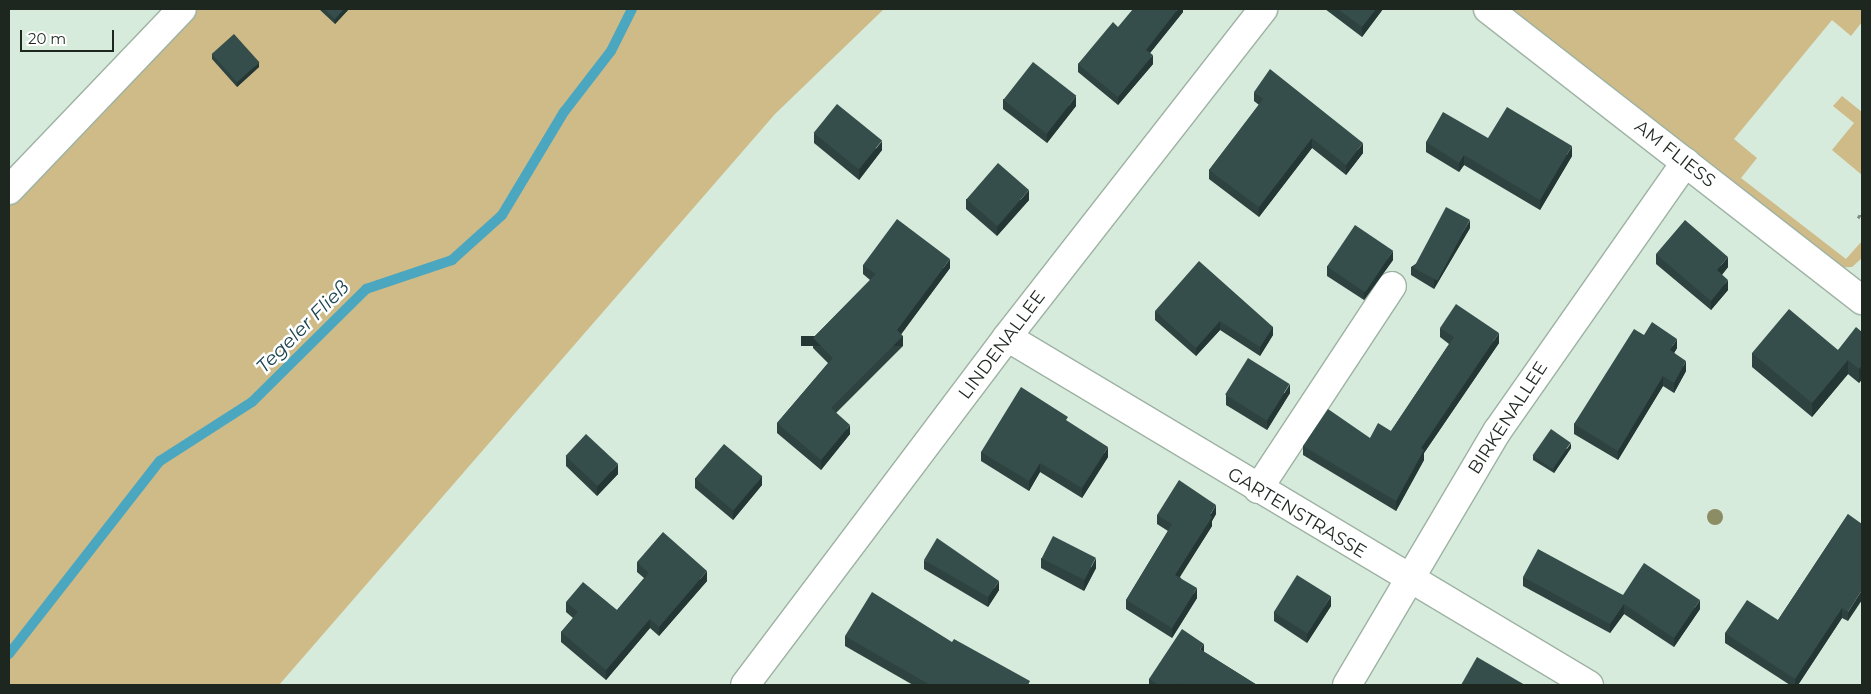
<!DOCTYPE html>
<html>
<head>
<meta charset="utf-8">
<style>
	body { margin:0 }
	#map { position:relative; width:1871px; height:694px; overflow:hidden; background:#d6ebdc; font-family:Montserrat,sans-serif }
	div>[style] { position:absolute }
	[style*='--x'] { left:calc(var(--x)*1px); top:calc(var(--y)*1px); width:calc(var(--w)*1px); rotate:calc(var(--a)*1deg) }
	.green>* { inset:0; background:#cebb88 }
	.stream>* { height:10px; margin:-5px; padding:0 5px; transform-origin:5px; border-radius:5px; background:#4ba7c0 }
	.path>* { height:3px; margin-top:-1.5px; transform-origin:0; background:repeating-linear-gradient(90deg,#7e8d82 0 4px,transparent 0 8px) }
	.roads { filter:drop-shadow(1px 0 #9db2a3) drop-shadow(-1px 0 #9db2a3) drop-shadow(0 1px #9db2a3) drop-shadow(0 -1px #9db2a3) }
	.minor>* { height:28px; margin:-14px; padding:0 14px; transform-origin:14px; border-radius:14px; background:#fff }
	.trees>* { width:16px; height:16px; margin:-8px; border-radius:50%; background:#8c8c65 }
	.wall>* { inset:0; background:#2e4340 }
	.shaded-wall>* { inset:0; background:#253734; transform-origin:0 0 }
	.building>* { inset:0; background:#354e4b; transform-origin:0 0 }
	span { translate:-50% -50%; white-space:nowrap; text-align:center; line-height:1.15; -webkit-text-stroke:5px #fff; paint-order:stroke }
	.street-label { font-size:18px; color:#1e2620 }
	.water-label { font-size:19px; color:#1a434e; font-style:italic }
	.frame { position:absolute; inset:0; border:10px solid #1e2620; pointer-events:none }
	.scale { position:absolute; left:20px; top:30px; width:94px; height:22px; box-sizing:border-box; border:2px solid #1e2620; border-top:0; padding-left:6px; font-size:15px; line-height:18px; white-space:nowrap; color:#1e2620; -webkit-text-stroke:4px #fff; paint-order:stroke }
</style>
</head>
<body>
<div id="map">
	<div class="green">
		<i style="clip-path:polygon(185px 9px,884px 9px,775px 114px,279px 685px,9px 685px,9px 192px)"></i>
		<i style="clip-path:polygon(1512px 9px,1862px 9px,1862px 22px,1851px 36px,1832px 20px,1734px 139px,1757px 158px,1741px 178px,1846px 259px,1862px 241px,1862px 258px,1852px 267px,1834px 268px)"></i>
		<i style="clip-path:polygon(1842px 96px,1862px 112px,1862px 175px,1832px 150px,1854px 123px,1833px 106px)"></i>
	</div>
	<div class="stream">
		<i style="--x:9;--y:654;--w:245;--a:-52"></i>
		<i style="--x:160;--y:461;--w:109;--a:-32.7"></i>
		<i style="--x:252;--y:402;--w:161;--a:-44.7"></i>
		<i style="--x:366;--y:289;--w:91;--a:-18.6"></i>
		<i style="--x:452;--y:260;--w:67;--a:-42"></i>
		<i style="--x:502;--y:215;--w:120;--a:-59"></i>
		<i style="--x:564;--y:112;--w:77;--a:-52.4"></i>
		<i style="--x:611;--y:51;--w:47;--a:-63.4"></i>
	</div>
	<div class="path">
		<i style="--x:1858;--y:218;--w:7;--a:-56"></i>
	</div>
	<div class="roads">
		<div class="minor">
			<i style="--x:1488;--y:9;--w:474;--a:37.9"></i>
			<i style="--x:9;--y:190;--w:250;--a:-46.3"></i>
			<i style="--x:1007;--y:337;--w:678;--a:30.88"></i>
			<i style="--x:1258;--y:489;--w:243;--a:-56.6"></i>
			<i style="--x:745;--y:685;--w:436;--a:-53"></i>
			<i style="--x:1007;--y:337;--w:416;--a:-52"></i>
			<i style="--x:1347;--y:685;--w:296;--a:-59.4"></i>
			<i style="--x:1498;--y:430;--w:327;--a:-55"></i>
		</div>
	</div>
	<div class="trees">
		<i style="left:1715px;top:517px"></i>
	</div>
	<div class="wall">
		<i style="clip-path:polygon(319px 9px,349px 9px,335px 24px)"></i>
		<i style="clip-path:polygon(1183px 9px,1183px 12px,1150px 53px,1153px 64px,1118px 105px,1078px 72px,1078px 64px,1118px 27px)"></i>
		<i style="clip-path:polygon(1325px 9px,1383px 9px,1362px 37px)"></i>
		<i style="clip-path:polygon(212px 54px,259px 67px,237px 87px,212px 59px)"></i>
		<i style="clip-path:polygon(1254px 92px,1363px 153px,1346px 175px,1312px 148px,1259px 217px,1209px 179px,1209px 170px,1259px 105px,1254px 101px)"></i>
		<i style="clip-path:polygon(1003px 99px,1076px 106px,1047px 143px,1003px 109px)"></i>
		<i style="clip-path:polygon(814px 133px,882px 150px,859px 180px,814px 143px)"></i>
		<i style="clip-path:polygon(1488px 138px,1572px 156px,1540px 210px,1464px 165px,1459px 172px,1426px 152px,1426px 142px)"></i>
		<i style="clip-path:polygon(966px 199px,1029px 200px,997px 236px,966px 209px)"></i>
		<i style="clip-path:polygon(1470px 228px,1434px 289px,1411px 275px,1411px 267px)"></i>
		<i style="clip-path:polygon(1656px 254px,1728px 267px,1722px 275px,1728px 290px,1711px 310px,1656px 264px)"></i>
		<i style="clip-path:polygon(1393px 260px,1364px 300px,1327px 276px,1327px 266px)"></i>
		<i style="clip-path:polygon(863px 265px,950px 268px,901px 334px,903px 346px,836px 413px,850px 434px,821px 470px,777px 433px,777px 423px,828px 363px,813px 348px,813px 338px,870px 280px,863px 274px)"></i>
		<i style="clip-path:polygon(1155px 311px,1273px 327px,1273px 335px,1260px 356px,1220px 330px,1196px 356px,1155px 320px)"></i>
		<i style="clip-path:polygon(1440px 328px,1499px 343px,1424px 453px,1424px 460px,1396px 511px,1303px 455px,1303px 446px,1370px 438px,1391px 431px,1449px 344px,1440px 337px)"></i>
		<i style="clip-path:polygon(1862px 332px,1862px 379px,1859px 383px,1848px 374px,1812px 417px,1752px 367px,1752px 353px,1838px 350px)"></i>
		<i style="clip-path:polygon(1644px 335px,1677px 348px,1674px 353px,1686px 371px,1674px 393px,1663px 386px,1618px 460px,1574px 434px,1574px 424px)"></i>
		<i style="clip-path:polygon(1290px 393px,1267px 430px,1226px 405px,1226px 395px)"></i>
		<i style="clip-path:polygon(1068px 422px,1108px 457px,1082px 498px,1040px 472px,1029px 491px,981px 461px,981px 452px)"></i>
		<i style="clip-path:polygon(1571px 448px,1554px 473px,1533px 460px,1533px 455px)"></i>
		<i style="clip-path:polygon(566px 456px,618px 474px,597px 496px,566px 466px)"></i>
		<i style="clip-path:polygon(695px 478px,762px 485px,733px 520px,695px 488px)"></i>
		<i style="clip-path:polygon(1216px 514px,1212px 521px,1212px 526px,1180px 577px,1197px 598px,1172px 638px,1126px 609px,1126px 600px,1168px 531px,1157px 524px,1157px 515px)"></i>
		<i style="clip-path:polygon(1848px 514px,1848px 621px,1842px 618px,1798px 685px,1790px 685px,1725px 643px,1725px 633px,1778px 620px)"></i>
		<i style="clip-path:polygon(1041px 558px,1096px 568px,1084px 591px,1041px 568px)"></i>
		<i style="clip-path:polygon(924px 560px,999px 590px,988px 607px,924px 569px)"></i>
		<i style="clip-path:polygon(637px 562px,707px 581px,659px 636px,650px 628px,606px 680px,561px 642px,561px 632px,573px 618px,566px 612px,566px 602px,617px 610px,644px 578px,637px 572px)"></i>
		<i style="clip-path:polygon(1523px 577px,1623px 595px,1700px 609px,1674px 647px,1624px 614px,1610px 633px,1523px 586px)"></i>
		<i style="clip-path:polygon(1331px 606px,1307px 643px,1274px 621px,1274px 612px)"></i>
		<i style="clip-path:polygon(845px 636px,952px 642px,1030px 685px,913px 685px,845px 646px)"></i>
		<i style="clip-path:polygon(1204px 652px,1257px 685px,1149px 685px,1149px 679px)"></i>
	</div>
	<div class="shaded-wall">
		<i style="clip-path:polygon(344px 9px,349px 9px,335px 24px,335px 19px)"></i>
		<i style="clip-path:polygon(1178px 9px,1183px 9px,1183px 12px,1146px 58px,1146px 50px)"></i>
		<i style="clip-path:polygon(1376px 9px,1383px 9px,1362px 37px,1362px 27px)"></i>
		<i style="clip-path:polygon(1153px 55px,1153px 64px,1118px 105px,1118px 97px)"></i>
		<i style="clip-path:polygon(259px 62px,259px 67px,237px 87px,237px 82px)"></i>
		<i style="clip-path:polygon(1076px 96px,1076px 106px,1047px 143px,1047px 133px)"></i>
		<i style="clip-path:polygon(1312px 138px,1312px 148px,1259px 217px,1259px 207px)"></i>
		<i style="clip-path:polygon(882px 141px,882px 150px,859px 180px,859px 170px)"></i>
		<i style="clip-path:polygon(1363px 143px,1363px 153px,1346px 175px,1346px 165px)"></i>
		<i style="clip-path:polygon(1572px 146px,1572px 156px,1540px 210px,1540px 200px)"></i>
		<i style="clip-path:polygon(1464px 155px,1464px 165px,1459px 172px,1459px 163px)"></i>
		<i style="clip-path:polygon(1029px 190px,1029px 200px,997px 236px,997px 227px)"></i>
		<i style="clip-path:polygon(1470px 220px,1470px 228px,1434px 289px,1434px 281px)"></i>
		<i style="clip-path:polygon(1393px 251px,1393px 260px,1364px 300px,1364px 290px)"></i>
		<i style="clip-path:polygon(1728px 257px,1728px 267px,1717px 280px,1717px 270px)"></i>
		<i style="clip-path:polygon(950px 259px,950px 268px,897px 340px,897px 330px)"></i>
		<i style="clip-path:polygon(1728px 280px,1728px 290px,1711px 310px,1711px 301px)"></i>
		<i style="clip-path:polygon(1220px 321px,1220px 330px,1196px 356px,1196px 348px)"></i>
		<i style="clip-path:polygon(1273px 327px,1273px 335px,1260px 356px,1260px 347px)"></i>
		<i style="clip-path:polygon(1499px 333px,1499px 343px,1424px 453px,1424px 460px,1396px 511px,1396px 501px,1421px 448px)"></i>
		<i style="left:903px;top:336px;width:10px;height:102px;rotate:90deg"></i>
		<i style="clip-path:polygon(1677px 339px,1677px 348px,1670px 360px,1670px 350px)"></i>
		<i style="clip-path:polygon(1848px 360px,1848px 374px,1812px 417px,1812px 403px)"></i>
		<i style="clip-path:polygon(1686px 361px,1686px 371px,1674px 393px,1674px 383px)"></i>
		<i style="clip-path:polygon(1862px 365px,1862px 379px,1859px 383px,1859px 369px)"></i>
		<i style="clip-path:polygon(1663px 376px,1663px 386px,1618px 460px,1618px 451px)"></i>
		<i style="clip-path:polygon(1290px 384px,1290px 393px,1267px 430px,1267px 421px)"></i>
		<i style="clip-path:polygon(850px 425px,850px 434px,821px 470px,821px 460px)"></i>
		<i style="clip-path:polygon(1571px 443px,1571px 448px,1554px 473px,1554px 468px)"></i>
		<i style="clip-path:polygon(1108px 447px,1108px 457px,1082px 498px,1082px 488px)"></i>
		<i style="clip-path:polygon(1040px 463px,1040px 472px,1029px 491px,1029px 481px)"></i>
		<i style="clip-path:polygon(618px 464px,618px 474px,597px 496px,597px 486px)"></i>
		<i style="clip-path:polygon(762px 476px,762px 485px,733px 520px,733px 510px)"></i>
		<i style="clip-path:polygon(1216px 505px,1216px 514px,1212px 521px,1212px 526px,1175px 584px,1175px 575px)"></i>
		<i style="clip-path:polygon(1096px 558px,1096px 568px,1084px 591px,1084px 581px)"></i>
		<i style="clip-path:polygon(707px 571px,707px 581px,659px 636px,659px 627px)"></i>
		<i style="clip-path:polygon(999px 581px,999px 590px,988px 607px,988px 597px)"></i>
		<i style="clip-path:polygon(1197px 588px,1197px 598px,1172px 638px,1172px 628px)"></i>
		<i style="clip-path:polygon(1862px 590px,1862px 600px,1848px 621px,1848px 612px)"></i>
		<i style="clip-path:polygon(1331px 596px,1331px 606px,1307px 643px,1307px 633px)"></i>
		<i style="clip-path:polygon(1700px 600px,1700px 609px,1674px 647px,1674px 638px)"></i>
		<i style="clip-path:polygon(1624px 604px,1624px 614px,1610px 633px,1610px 624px)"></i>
		<i style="clip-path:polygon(1842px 608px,1842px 618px,1798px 685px,1795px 685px,1795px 679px)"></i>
		<i style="clip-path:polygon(650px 619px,650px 628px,606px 680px,606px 670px)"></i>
		<i style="clip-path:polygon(1204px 644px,1204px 653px,1200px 649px)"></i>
	</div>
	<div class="building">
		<i style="clip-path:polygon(324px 9px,344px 9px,335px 19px)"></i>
		<i style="clip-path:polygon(1133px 9px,1178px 9px,1146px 50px,1153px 55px,1118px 97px,1078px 64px,1113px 22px,1118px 27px)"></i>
		<i style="clip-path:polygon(1338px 9px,1376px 9px,1362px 27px)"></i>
		<i style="left:234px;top:34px;width:38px;height:30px;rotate:48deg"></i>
		<i style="left:1033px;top:62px;width:55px;height:48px;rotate:38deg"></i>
		<i style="clip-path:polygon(1270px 69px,1363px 143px,1346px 165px,1312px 138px,1259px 207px,1209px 170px,1263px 99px,1254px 92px)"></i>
		<i style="left:837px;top:104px;width:58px;height:37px;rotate:39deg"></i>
		<i style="clip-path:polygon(1507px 107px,1572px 146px,1540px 200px,1464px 155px,1459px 163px,1426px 142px,1443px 112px,1488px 138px)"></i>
		<i style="left:998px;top:163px;width:41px;height:48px;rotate:41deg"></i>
		<i style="left:1446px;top:207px;width:27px;height:69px;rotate:28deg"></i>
		<i style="clip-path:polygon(897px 219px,950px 259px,897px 330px,903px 336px,831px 408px,850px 425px,821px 460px,777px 423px,833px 358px,813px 338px,876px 274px,863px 265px)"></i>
		<i style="clip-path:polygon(1685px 220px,1728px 257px,1717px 270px,1728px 280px,1711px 301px,1656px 254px)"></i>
		<i style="left:1355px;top:225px;width:46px;height:50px;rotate:34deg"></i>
		<i style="clip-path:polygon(1199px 261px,1273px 327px,1260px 347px,1220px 321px,1196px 348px,1155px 311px)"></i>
		<i style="clip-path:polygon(1456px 304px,1499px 333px,1421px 448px,1424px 450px,1396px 501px,1303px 446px,1328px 409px,1370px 438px,1378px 423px,1391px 431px,1454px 337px,1440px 328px)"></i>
		<i style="clip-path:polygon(1789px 309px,1838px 350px,1856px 327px,1862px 332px,1862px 365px,1859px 369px,1848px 360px,1812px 403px,1752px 353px)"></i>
		<i style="clip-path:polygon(1652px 322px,1677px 339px,1670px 350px,1686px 361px,1674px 383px,1663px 376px,1618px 451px,1574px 424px,1634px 329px,1644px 335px)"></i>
		<i style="left:1248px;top:358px;width:49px;height:43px;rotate:32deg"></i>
		<i style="clip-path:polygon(1021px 387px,1068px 417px,1066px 420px,1108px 447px,1082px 488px,1040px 463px,1029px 481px,981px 452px)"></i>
		<i style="left:1551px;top:429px;width:24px;height:32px;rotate:35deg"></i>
		<i style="left:586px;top:434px;width:44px;height:30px;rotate:43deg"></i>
		<i style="left:724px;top:444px;width:50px;height:45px;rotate:40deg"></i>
		<i style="clip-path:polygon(1179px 480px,1216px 505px,1210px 515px,1212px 517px,1175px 575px,1197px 588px,1172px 628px,1126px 600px,1172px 524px,1157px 515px)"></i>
		<i style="clip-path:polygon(1848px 514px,1862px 524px,1862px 590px,1848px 612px,1842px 608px,1795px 679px,1725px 633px,1747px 600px,1778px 620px)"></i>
		<i style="clip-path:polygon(663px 532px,707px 571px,659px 627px,650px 619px,606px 670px,561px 632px,578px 612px,566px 602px,583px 582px,617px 610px,649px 573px,637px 562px)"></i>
		<i style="left:1053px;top:536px;width:48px;height:25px;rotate:27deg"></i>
		<i style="clip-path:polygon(937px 538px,999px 581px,988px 597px,924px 560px)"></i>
		<i style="clip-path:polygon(1538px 549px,1623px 595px,1644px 563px,1700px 600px,1674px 638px,1624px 604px,1610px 624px,1523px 577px)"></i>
		<i style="left:1297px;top:575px;width:40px;height:44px;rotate:32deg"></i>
		<i style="clip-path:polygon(872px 592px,952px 642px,954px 639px,1030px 681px,1028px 685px,930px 685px,845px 636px)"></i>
		<i style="clip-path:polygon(1182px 629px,1204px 644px,1200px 649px,1257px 685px,1182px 685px,1178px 683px,1177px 685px,1159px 685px,1149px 679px)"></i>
		<i style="clip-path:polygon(1477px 657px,1525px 685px,1461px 685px)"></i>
	</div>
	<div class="street-label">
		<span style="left:1675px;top:154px;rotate:38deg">AM FLIESS</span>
		<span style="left:1002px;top:345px;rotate:-53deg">LINDENALLEE</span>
		<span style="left:1508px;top:418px;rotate:-57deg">BIRKENALLEE</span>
		<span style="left:1297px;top:513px;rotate:31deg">GARTENSTRASSE</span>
	</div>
	<div class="water-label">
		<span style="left:303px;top:327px;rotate:-45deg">Tegeler Fließ</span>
	</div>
	<div class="frame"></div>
	<div class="scale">20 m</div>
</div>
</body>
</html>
